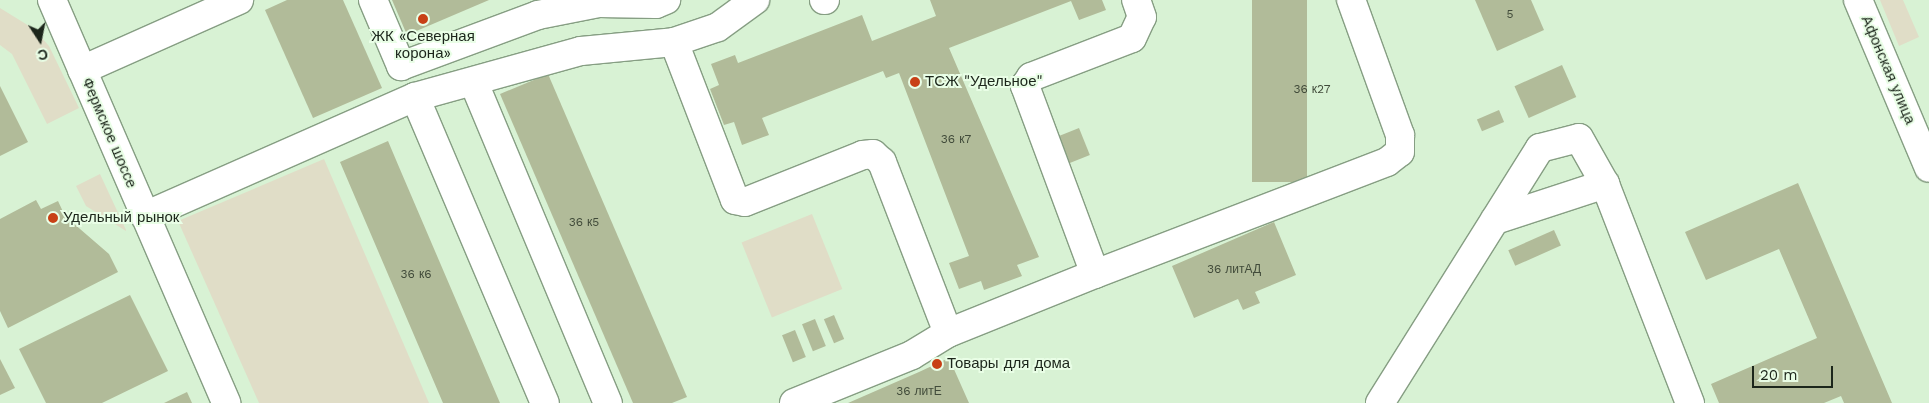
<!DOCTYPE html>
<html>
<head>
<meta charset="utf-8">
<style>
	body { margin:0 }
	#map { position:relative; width:1929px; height:403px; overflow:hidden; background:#d8f2d4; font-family:"Work Sans",sans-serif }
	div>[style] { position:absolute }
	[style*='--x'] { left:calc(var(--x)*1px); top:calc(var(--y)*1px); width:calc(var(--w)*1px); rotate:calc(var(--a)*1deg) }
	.green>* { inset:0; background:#e0ddc7; transform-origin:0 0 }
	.building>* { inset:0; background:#b1bb99; transform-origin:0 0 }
	.roads { filter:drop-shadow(1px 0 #869e83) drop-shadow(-1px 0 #869e83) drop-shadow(0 1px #869e83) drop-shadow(0 -1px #869e83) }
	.minor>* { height:28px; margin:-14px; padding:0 14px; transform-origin:14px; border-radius:14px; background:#fff }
	.dots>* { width:14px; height:14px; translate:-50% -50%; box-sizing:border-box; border:2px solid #e9fee6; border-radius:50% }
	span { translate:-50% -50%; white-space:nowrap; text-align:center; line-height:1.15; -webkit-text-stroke:4px #e9fee6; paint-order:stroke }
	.number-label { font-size:12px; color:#414b3a }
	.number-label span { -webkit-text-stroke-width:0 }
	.poi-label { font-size:15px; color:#1c261b }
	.left { translate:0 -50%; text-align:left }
	.street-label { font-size:15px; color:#1c261b }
	.north { position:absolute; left:15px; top:15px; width:50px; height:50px; -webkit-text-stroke:4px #e9fee6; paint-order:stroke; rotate:169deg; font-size:14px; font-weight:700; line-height:20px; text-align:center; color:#1c261b }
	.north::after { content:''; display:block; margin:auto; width:18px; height:22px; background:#1c261b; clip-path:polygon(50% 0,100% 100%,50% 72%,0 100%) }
	.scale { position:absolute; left:1752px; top:366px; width:81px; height:22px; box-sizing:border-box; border:2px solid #1c261b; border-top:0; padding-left:6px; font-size:15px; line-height:18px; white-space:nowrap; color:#1c261b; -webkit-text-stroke:4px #e9fee6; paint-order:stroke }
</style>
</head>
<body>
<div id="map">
	<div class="green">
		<i style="clip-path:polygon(1880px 0,1903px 0,1919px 37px,1899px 46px)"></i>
		<i style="clip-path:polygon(0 8px,34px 29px,49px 46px,79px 108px,47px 124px,12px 54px,0 45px)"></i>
		<i style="clip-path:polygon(324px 159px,429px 403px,259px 403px,178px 221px)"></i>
		<i style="clip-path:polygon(100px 174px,126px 230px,126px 231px,86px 206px,76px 186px)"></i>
		<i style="left:812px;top:214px;width:81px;height:76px;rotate:68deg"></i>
	</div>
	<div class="building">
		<i style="clip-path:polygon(287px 0,343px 0,382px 88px,313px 118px,265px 10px)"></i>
		<i style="clip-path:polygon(392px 0,489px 0,407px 35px)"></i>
		<i style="clip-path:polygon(930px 0,1102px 0,1106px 10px,1079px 20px,1071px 1px,949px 48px,1039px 257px,1017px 265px,1022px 276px,984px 290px,981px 281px,959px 289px,949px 263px,969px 256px,899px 73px,886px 78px,883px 71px,762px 118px,769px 135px,742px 145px,734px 122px,724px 125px,710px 89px,719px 85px,711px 64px,735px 55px,738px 63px,862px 15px,872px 41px,936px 16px)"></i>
		<i style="left:1252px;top:0;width:55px;height:182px"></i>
		<i style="clip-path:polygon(1475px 0,1531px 0,1544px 30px,1497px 51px)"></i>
		<i style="left:1562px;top:65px;width:35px;height:52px;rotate:66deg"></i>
		<i style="clip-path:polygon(548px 74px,687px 397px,672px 403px,633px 403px,500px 94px)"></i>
		<i style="clip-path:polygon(0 86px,28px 142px,0 156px)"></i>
		<i style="left:1499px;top:110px;width:13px;height:24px;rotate:67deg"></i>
		<i style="left:1079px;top:128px;width:29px;height:27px;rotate:68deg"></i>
		<i style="clip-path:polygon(388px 141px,399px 167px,500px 403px,443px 403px,340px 162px)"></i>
		<i style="clip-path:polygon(1798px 183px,1892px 403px,1844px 403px,1841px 396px,1824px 403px,1719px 403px,1711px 384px,1817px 338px,1779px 249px,1706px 280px,1685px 232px)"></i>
		<i style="clip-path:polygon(36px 200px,41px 209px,58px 201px,65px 216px,109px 254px,118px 272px,8px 328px,0 311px,0 219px)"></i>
		<i style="clip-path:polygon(1274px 222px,1296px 275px,1255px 292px,1260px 303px,1243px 310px,1238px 299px,1194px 318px,1172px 266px)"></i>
		<i style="left:1554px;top:230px;width:17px;height:50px;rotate:66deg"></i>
		<i style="clip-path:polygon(130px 295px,168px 371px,102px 403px,46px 403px,19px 349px)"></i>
		<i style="left:834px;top:315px;width:26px;height:11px;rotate:67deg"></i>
		<i style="left:815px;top:319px;width:29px;height:14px;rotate:68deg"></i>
		<i style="left:795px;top:330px;width:29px;height:14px;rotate:68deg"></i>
		<i style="clip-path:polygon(949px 358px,969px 403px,848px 403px,919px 372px)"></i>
		<i style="clip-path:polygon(0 359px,15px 388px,0 395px)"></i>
		<i style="clip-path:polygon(187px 392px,192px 403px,164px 403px)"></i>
	</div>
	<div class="roads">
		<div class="minor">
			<i style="--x:52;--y:0;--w:439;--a:66.6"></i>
			<i style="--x:373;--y:0;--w:72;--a:67"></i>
			<i style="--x:401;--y:66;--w:146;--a:-20.4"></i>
			<i style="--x:538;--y:15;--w:62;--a:-11.1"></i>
			<i style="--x:599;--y:3;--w:57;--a:1"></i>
			<i style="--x:656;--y:4;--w:11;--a:-22"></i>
			<i style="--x:824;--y:0;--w:1;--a:0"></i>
			<i style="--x:1858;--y:0;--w:182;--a:67.1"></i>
			<i style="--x:674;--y:42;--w:169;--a:68.9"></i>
			<i style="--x:735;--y:200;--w:10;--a:11"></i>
			<i style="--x:745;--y:202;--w:127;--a:-21.7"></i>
			<i style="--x:863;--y:155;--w:10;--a:-6"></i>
			<i style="--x:873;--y:154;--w:12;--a:42"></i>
			<i style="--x:882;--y:162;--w:183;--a:68.9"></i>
			<i style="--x:948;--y:333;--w:158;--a:-21.9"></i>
			<i style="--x:1095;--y:274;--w:201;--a:-110.4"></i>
			<i style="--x:1025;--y:86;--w:11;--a:-56"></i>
			<i style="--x:1031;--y:77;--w:108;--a:-21.1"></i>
			<i style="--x:1132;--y:38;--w:23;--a:-65"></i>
			<i style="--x:1142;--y:17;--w:18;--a:-109"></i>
			<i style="--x:82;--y:70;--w:172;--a:-24"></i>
			<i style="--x:474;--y:83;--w:347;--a:67.3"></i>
			<i style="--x:415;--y:97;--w:332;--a:67"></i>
			<i style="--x:145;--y:216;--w:295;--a:-23.8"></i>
			<i style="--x:415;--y:97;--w:172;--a:-15.5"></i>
			<i style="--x:581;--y:51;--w:93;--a:-5.5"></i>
			<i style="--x:674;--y:42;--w:46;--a:-18.8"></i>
			<i style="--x:718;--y:27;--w:46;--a:-36.1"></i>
			<i style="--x:1495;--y:220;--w:116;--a:-18.1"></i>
			<i style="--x:1095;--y:274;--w:313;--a:-21"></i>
			<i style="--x:1387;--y:162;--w:16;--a:-38"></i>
			<i style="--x:1400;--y:152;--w:17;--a:-90"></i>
			<i style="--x:1400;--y:135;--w:144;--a:-109.9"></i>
			<i style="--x:794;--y:403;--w:127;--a:-22.1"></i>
			<i style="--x:912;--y:355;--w:42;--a:-31.4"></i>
			<i style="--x:1380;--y:403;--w:301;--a:-57.9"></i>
			<i style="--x:1540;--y:148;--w:40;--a:-14.4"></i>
			<i style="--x:1579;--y:138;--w:53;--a:60.5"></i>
			<i style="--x:1605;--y:184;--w:235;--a:68.8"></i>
		</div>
	</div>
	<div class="dots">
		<i style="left:423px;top:19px;background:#c84016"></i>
		<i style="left:915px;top:82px;background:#c84016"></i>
		<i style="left:53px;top:218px;background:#c84016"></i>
		<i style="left:937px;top:364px;background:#c84016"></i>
	</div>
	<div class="number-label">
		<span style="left:1510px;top:15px">5</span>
		<span style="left:1312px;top:90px">36 к27</span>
		<span style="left:956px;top:140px">36 к7</span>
		<span style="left:584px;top:223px">36 к5</span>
		<span style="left:1234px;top:270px">36 литАД</span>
		<span style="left:416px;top:275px">36 к6</span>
		<span style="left:919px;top:392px">36 литЕ</span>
	</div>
	<div class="poi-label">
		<span style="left:423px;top:45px">ЖК «Северная<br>корона»</span>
		<span class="left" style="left:925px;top:82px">ТСЖ "Удельное"</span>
		<span class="left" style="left:63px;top:218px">Удельный рынок</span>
		<span class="left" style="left:947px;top:364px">Товары для дома</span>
	</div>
	<div class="street-label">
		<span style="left:1888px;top:70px;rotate:67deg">Афонская улица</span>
		<span style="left:109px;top:133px;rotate:67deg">Фермское шоссе</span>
	</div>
	<div class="north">С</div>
	<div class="scale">20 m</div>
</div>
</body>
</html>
